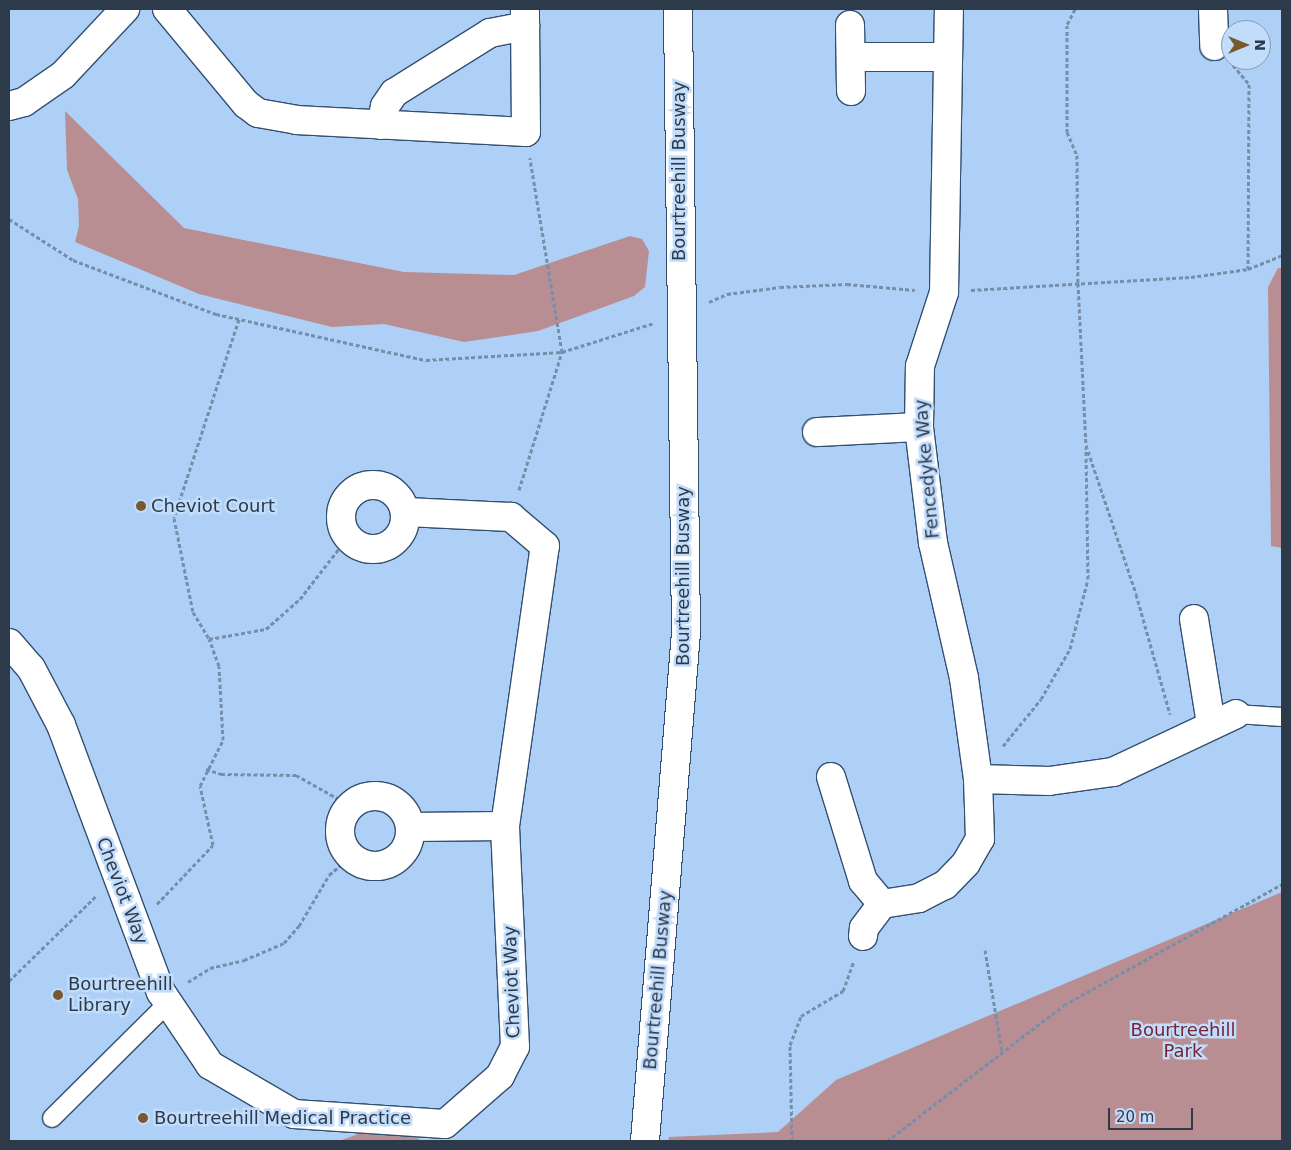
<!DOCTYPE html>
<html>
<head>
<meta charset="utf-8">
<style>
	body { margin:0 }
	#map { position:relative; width:1291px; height:1150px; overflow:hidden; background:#afd0f6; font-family:"DejaVu Sans",sans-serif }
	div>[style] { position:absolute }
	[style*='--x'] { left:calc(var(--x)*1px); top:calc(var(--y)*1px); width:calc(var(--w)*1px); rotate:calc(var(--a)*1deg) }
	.green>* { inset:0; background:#b98e92 }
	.path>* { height:3px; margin-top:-1.5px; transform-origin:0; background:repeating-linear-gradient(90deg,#768eaa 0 4px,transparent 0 6.5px) }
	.roads { filter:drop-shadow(1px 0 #334f70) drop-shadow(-1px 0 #334f70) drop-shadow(0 1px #334f70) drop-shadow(0 -1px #334f70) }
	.lane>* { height:18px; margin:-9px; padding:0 9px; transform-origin:9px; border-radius:9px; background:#fff }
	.street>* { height:28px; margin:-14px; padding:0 14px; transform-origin:14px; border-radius:14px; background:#fff }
	.street>.ring { margin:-14px; padding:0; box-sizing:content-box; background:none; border:28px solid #fff; border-radius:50% }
	.dots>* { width:14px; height:14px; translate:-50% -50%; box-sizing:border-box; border:2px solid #c2dcfc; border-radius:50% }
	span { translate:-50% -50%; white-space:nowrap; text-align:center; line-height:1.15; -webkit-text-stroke:5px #c2dcfc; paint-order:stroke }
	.street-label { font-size:18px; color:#2d3a49 }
	.poi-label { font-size:18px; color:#2d3a49 }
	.left { translate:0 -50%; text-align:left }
	.park-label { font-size:18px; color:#752434 }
	.frame { position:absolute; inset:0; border:10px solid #2d3a49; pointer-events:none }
	.north { position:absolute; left:1221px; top:20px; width:50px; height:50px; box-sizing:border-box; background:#c2dcfc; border:1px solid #869bb4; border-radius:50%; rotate:90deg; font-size:14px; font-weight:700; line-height:20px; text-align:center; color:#2d3a49 }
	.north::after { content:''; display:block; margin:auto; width:18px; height:22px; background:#78582e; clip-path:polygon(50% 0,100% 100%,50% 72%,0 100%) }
	.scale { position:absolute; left:1108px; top:1108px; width:85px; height:22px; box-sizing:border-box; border:2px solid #2d3a49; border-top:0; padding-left:6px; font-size:15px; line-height:18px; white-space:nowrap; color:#2d3a49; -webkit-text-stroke:4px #c2dcfc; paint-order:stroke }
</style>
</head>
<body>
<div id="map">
	<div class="green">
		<i style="clip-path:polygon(65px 111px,184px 228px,404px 272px,514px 275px,630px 236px,642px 239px,649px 251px,645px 287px,634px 296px,538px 331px,464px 342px,384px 324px,332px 327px,199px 294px,75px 242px,79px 226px,78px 199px,67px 170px)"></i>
		<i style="clip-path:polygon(1278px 268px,1282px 268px,1282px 548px,1271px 546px,1268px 287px)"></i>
		<i style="clip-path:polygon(1282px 892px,1282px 1141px,668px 1141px,669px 1137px,778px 1132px,836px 1080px)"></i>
		<i style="clip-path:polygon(358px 1134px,410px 1134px,422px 1141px,339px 1141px)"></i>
	</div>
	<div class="path">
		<i style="--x:1075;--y:9;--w:18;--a:117"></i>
		<i style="--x:1067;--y:25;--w:107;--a:90"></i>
		<i style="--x:1067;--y:132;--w:25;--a:67"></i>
		<i style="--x:1077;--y:155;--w:128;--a:89.6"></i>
		<i style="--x:1078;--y:283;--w:162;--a:87.2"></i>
		<i style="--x:1086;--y:445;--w:157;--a:71.4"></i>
		<i style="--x:1136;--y:594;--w:125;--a:74.2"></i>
		<i style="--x:1233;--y:65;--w:25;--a:50"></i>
		<i style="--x:1249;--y:84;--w:185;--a:90.3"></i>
		<i style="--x:9;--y:219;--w:76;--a:32.6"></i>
		<i style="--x:73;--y:260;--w:153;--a:20.7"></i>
		<i style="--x:216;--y:314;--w:215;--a:12.4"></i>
		<i style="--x:426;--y:360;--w:136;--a:-3.4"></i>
		<i style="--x:562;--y:352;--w:96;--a:-17.5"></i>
		<i style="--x:971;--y:290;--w:220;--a:-3.4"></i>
		<i style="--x:1191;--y:277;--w:58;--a:-8"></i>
		<i style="--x:1248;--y:269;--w:37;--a:-22"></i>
		<i style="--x:709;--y:302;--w:20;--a:-24"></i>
		<i style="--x:727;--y:294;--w:53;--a:-7.5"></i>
		<i style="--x:780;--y:287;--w:67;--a:-2.6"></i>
		<i style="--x:847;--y:284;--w:68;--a:5"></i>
		<i style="--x:239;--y:319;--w:209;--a:108.1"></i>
		<i style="--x:174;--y:518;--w:96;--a:78.6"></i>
		<i style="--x:193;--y:612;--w:31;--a:59"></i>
		<i style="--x:209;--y:639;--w:58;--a:-10"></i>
		<i style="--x:266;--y:629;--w:45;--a:-41.4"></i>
		<i style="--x:300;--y:599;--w:78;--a:-52.3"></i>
		<i style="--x:519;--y:490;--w:145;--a:-72.7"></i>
		<i style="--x:562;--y:352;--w:197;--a:-99.4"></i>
		<i style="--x:1003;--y:746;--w:60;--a:-51"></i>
		<i style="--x:1041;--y:699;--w:58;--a:-59.9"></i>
		<i style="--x:1070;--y:649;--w:72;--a:-75.6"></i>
		<i style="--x:1088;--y:579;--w:131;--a:-90.9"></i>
		<i style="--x:206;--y:769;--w:16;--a:18"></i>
		<i style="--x:221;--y:774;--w:75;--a:0.8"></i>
		<i style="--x:296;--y:775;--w:63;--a:29.4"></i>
		<i style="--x:157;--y:904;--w:81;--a:-46.5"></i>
		<i style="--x:213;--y:845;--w:60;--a:-102.4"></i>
		<i style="--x:200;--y:786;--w:51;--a:-63.4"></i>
		<i style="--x:223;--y:740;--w:74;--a:-93.1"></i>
		<i style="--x:219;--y:666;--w:29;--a:-110"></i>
		<i style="--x:985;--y:950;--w:103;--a:80.5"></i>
		<i style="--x:9;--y:981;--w:122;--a:-44.3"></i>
		<i style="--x:188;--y:982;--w:26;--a:-32"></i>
		<i style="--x:210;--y:968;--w:35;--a:-13"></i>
		<i style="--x:244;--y:960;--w:43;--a:-23"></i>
		<i style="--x:284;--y:943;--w:23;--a:-49"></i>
		<i style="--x:299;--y:926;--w:59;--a:-59.5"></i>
		<i style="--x:329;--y:875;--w:30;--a:-40"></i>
		<i style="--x:792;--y:1141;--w:96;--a:-91.2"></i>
		<i style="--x:790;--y:1045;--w:31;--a:-69"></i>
		<i style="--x:801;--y:1016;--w:49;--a:-30.8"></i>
		<i style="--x:843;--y:991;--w:32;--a:-70"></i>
		<i style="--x:887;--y:1141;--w:223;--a:-37.5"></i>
		<i style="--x:1064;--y:1005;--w:249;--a:-29"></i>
	</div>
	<div class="roads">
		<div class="lane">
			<i style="--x:1236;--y:714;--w:46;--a:3.7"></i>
			<i style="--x:52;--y:1118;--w:163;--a:-44.8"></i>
		</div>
		<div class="street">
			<i style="--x:167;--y:9;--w:124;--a:50.3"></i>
			<i style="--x:246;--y:104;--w:15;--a:37"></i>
			<i style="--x:258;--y:113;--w:39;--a:10"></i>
			<i style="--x:296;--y:120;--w:230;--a:3"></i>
			<i style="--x:526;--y:132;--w:123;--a:-90.5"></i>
			<i style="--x:1213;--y:9;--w:37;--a:88"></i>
			<i style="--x:850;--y:25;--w:66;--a:89.1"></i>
			<i style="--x:851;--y:57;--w:97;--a:0"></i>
			<i style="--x:9;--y:106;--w:16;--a:-15"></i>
			<i style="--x:24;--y:102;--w:47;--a:-34.7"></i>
			<i style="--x:63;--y:75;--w:91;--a:-46.8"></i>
			<i style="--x:381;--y:125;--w:19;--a:-78"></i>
			<i style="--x:385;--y:106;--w:16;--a:-55"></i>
			<i style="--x:394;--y:93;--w:113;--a:-32"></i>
			<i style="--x:490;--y:33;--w:36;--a:-11"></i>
			<i style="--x:817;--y:432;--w:102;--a:-2.8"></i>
			<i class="ring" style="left:341px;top:485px;width:36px;height:36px"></i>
			<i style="--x:1194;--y:619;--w:106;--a:80.8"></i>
			<i style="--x:9;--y:643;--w:33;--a:49"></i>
			<i style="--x:31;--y:668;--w:64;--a:62.2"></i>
			<i style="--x:61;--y:725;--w:285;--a:69.5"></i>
			<i style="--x:161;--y:992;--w:88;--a:56.1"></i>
			<i style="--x:210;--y:1065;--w:97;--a:30.3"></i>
			<i style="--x:294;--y:1114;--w:151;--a:3.8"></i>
			<i style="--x:445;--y:1124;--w:73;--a:-41.1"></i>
			<i style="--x:500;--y:1076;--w:33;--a:-63"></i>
			<i style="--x:515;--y:1047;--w:221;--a:-92.6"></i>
			<i style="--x:505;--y:826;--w:283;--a:-81.9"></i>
			<i style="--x:545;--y:546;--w:45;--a:-139.5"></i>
			<i style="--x:511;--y:517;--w:106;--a:-177.3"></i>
			<i style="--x:831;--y:777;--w:109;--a:72.9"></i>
			<i style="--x:863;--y:881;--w:30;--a:50"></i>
			<i style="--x:978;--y:779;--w:71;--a:1.6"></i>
			<i style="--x:1049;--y:781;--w:65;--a:-8"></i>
			<i style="--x:1113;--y:772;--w:136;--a:-25.2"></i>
			<i class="ring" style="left:340px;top:796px;width:42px;height:42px"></i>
			<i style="--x:410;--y:827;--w:95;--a:-0.6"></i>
			<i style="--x:863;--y:936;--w:8;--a:-83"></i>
			<i style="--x:864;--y:928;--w:30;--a:-53"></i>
			<i style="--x:882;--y:904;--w:37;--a:-9"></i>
			<i style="--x:919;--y:898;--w:29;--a:-27"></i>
			<i style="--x:945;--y:885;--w:30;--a:-46"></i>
			<i style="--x:966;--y:863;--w:28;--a:-60"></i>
			<i style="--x:980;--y:839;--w:60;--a:-91.9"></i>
			<i style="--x:978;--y:779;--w:102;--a:-97.9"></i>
			<i style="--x:964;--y:678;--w:139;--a:-102.9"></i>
			<i style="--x:933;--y:543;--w:117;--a:-96.9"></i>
			<i style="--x:919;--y:427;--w:61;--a:-89.1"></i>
			<i style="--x:920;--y:366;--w:78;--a:-72"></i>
			<i style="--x:944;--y:292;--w:283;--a:-89"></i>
			<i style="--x:645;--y:1141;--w:511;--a:-85.39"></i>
			<i style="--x:686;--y:632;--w:623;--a:-90.74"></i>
		</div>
	</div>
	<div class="dots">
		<i style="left:141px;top:506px;background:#78582e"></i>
		<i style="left:58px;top:995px;background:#78582e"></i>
		<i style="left:143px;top:1118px;background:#78582e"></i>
	</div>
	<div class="street-label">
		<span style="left:679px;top:171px;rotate:-90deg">Bourtreehill Busway</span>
		<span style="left:927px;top:469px;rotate:-95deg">Fencedyke Way</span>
		<span style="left:683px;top:576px;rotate:-90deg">Bourtreehill Busway</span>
		<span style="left:122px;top:891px;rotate:69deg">Cheviot Way</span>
		<span style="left:658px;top:980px;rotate:-85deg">Bourtreehill Busway</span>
		<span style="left:512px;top:982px;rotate:-92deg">Cheviot Way</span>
	</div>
	<div class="poi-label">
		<span class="left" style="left:151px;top:506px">Cheviot Court</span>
		<span class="left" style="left:68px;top:995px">Bourtreehill<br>Library</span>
		<span class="left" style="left:154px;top:1118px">Bourtreehill Medical Practice</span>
	</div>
	<div class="park-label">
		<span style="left:1183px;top:1041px">Bourtreehill<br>Park</span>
	</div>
	<div class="frame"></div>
	<div class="north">N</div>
	<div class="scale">20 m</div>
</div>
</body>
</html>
